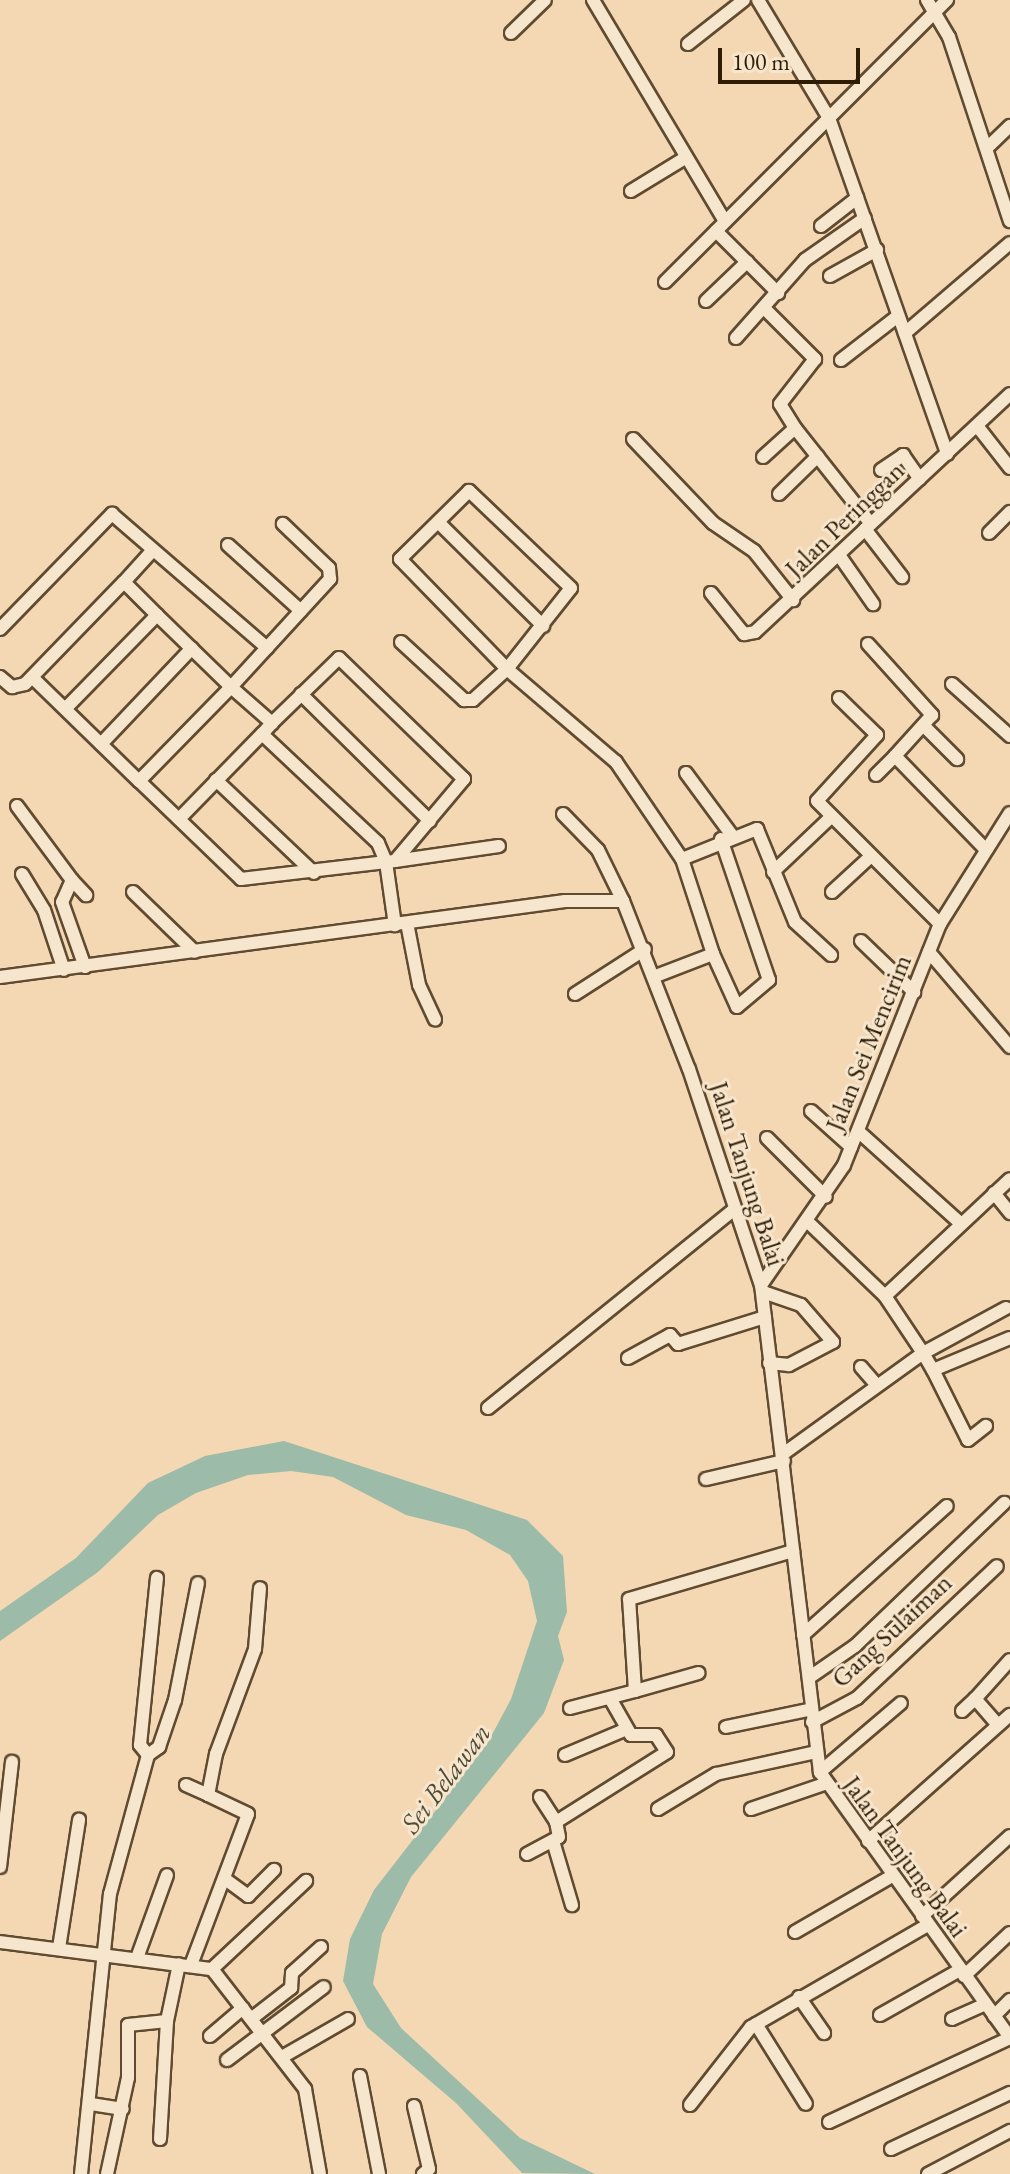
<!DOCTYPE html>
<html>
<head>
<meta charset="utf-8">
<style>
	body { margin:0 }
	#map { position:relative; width:1010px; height:2174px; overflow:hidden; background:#f3d8b3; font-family:"EB Garamond",serif }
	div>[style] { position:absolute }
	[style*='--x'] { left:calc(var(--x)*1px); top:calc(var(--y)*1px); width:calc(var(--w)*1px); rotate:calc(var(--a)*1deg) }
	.water>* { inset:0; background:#9cbba8 }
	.roads { filter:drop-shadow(2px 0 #604b30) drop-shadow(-2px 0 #604b30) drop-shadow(0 2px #604b30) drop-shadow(0 -2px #604b30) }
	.minor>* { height:12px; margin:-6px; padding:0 6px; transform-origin:6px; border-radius:6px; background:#f7e6ce }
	span { translate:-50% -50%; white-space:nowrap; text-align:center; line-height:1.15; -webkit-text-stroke:6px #f7e6ce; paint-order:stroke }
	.street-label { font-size:26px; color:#2f1c05 }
	.water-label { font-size:28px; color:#504c36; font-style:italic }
	.scale { position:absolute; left:718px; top:48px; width:142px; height:36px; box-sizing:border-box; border:4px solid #2f1c05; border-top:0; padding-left:10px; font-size:24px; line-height:28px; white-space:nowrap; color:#2f1c05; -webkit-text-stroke:6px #f7e6ce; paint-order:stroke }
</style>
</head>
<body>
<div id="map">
	<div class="water">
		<i style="clip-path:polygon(284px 1441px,527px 1520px,563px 1556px,567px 1612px,558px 1636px,564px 1660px,544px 1713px,411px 1877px,382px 1934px,373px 1984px,401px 2028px,520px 2138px,595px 2174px,522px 2173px,456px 2103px,367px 2027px,343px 1981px,350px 1939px,374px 1890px,487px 1744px,511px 1699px,537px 1621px,528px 1581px,510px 1555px,466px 1530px,406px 1515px,333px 1477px,291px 1471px,248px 1475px,196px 1493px,158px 1515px,98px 1572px,0 1641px,0 1611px,76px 1558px,148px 1483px,205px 1456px)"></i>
	</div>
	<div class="roads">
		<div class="minor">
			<i style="--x:593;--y:0;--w:257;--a:59.2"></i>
			<i style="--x:758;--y:0;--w:138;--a:59"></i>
			<i style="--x:829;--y:118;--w:356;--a:70.6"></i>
			<i style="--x:927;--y:0;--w:43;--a:59.3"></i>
			<i style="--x:949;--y:37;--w:194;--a:71.7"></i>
			<i style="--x:511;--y:33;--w:47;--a:-44.1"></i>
			<i style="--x:688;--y:44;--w:71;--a:-38.2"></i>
			<i style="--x:987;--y:148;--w:32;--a:-44"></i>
			<i style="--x:631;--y:191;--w:63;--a:-31.4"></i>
			<i style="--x:821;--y:226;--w:46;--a:-37.9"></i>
			<i style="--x:716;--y:231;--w:88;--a:45"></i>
			<i style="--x:830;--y:276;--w:54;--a:-29"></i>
			<i style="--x:665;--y:282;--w:399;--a:-45"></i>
			<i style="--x:706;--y:301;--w:57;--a:-43.6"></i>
			<i style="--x:765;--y:309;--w:71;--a:45"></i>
			<i style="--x:815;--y:359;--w:57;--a:127.9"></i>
			<i style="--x:780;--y:404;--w:28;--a:58"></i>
			<i style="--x:905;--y:333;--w:138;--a:-40.6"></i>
			<i style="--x:736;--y:338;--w:104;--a:-48.5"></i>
			<i style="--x:805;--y:260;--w:73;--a:-35"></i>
			<i style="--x:841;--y:360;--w:72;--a:-37.7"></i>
			<i style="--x:978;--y:427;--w:52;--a:52"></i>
			<i style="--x:633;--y:439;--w:116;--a:46.4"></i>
			<i style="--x:713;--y:523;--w:50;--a:34.3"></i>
			<i style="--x:754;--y:551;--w:63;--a:51.5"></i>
			<i style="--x:763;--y:457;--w:43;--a:-42.2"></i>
			<i style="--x:795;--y:428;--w:122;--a:51.6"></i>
			<i style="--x:881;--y:470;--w:27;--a:-34"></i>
			<i style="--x:903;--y:455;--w:29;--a:55"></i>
			<i style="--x:779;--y:494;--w:54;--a:-44.3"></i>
			<i style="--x:438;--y:522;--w:148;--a:44.7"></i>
			<i style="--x:865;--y:529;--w:61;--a:52.4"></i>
			<i style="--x:989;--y:533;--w:30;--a:-45"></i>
			<i style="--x:228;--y:545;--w:98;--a:42.1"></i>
			<i style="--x:839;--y:555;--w:60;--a:55.2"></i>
			<i style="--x:124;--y:582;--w:43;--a:-47.8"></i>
			<i style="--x:711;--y:593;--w:53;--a:51.2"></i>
			<i style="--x:744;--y:634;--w:11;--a:-10"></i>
			<i style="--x:755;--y:632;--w:349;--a:-43"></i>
			<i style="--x:0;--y:629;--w:161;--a:-45.8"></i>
			<i style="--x:112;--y:514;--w:205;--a:40.8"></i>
			<i style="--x:401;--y:642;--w:86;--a:42.6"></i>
			<i style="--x:464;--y:700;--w:9;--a:0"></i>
			<i style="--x:473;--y:700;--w:46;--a:-42.4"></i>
			<i style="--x:507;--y:669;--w:103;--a:-51.7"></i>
			<i style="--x:571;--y:588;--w:141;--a:-136.4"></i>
			<i style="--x:469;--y:491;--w:97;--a:135.4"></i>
			<i style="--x:400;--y:559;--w:153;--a:45.8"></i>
			<i style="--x:507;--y:669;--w:143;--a:40.5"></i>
			<i style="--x:616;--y:762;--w:117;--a:55.8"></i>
			<i style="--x:682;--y:859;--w:100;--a:71.9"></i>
			<i style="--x:713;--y:954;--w:61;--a:158.9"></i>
			<i style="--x:868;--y:644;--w:96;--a:48"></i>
			<i style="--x:932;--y:715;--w:55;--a:132.1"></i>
			<i style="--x:895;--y:756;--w:129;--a:45.9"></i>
			<i style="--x:0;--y:677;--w:16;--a:40"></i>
			<i style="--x:12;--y:687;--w:13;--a:-13"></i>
			<i style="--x:25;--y:684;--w:142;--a:-45.9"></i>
			<i style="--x:124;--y:582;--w:47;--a:45"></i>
			<i style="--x:33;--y:678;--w:148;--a:44.2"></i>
			<i style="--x:952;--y:684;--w:78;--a:41.9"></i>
			<i style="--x:301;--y:694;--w:181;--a:44.6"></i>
			<i style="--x:839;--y:698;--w:53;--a:44.2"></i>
			<i style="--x:877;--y:735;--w:89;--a:132.3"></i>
			<i style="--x:817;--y:801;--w:174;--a:45"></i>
			<i style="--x:66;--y:708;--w:130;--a:-45.6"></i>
			<i style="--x:157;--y:615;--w:103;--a:44.2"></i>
			<i style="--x:231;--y:687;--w:55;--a:41.3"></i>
			<i style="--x:272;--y:723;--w:15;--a:132"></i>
			<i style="--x:262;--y:734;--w:159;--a:43.2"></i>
			<i style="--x:378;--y:843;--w:21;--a:67"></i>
			<i style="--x:386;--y:862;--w:146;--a:173.3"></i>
			<i style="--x:241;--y:879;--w:141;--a:-136.1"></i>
			<i style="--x:139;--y:781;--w:132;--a:-45.6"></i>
			<i style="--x:231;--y:687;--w:147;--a:-47.5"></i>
			<i style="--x:330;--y:579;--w:11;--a:-95"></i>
			<i style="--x:329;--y:568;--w:64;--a:-136.3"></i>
			<i style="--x:272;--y:723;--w:93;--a:-44.1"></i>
			<i style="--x:339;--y:658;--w:174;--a:44.1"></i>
			<i style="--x:464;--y:779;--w:107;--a:130.1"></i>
			<i style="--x:395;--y:861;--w:9;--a:174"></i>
			<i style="--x:386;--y:862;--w:64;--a:81.9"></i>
			<i style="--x:924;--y:726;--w:47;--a:45"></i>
			<i style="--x:101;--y:744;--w:132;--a:-46.5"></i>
			<i style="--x:686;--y:773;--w:76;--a:53.6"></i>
			<i style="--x:876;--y:775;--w:27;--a:-45"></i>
			<i style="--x:216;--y:780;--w:135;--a:43.5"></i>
			<i style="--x:17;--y:806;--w:92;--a:53.4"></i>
			<i style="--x:72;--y:880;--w:24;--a:114"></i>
			<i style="--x:62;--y:902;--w:69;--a:70.5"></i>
			<i style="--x:563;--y:814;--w:50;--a:45.8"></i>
			<i style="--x:598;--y:850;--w:57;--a:63.9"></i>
			<i style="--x:179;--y:819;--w:119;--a:-45.7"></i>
			<i style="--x:682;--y:859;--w:81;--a:-21.8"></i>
			<i style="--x:757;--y:829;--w:100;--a:67.8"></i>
			<i style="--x:795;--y:922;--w:49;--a:42.5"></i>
			<i style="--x:395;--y:861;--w:105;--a:-8.2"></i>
			<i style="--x:773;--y:872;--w:81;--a:-43.5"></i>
			<i style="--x:22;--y:874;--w:42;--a:58.6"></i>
			<i style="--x:44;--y:910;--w:63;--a:71.6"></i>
			<i style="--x:72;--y:880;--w:21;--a:47"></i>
			<i style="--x:133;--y:892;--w:86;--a:44.1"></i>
			<i style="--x:832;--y:892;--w:53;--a:-42.7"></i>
			<i style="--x:407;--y:923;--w:63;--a:79"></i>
			<i style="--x:419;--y:985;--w:38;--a:65"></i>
			<i style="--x:861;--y:941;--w:74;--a:43.9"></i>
			<i style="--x:929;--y:952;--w:125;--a:49.5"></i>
			<i style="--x:713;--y:954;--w:58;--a:65.6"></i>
			<i style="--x:737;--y:1007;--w:42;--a:-40.2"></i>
			<i style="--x:769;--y:980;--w:149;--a:-108.8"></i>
			<i style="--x:0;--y:977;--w:570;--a:-7.66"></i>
			<i style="--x:565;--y:901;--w:58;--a:0"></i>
			<i style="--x:623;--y:901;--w:180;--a:68.6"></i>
			<i style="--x:689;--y:1069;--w:228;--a:71.6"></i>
			<i style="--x:761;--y:1285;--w:491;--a:83.1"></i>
			<i style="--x:820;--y:1772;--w:326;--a:54.4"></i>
			<i style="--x:575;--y:994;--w:83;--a:-32.7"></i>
			<i style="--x:811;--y:1111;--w:54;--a:42"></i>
			<i style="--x:858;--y:1131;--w:136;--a:42"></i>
			<i style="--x:767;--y:1138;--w:83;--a:45"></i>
			<i style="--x:994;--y:1193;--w:26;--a:51"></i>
			<i style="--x:808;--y:1222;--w:107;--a:43.9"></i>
			<i style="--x:761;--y:1285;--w:146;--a:-55.3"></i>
			<i style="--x:844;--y:1165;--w:259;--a:-68.3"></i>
			<i style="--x:940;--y:924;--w:131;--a:-57.8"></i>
			<i style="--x:763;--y:1292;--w:40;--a:18.9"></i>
			<i style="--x:801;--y:1305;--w:49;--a:49.1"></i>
			<i style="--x:833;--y:1342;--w:50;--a:152.4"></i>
			<i style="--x:789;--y:1365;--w:20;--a:-174"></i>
			<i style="--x:1006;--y:1308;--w:94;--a:151.5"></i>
			<i style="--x:923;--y:1353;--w:69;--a:-123.7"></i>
			<i style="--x:885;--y:1296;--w:171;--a:-43.1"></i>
			<i style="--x:628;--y:1358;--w:48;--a:-28.7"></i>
			<i style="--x:670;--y:1335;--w:12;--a:48"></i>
			<i style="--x:678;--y:1344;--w:91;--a:-17.2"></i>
			<i style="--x:861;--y:1367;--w:23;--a:49"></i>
			<i style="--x:933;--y:1370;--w:78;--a:63.4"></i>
			<i style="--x:968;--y:1440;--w:23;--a:-38"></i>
			<i style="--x:488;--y:1408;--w:317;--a:-38.9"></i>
			<i style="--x:783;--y:1454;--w:173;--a:-35.8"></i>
			<i style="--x:923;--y:1353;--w:20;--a:60"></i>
			<i style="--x:933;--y:1370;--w:83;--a:-22.6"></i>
			<i style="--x:706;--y:1479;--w:80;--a:-13"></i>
			<i style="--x:803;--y:1635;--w:193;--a:-41.9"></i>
			<i style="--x:810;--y:1677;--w:55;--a:-34.6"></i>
			<i style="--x:855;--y:1646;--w:207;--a:-43.8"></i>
			<i style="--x:635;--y:1691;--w:66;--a:-15.9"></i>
			<i style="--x:570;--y:1708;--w:67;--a:-14.7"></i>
			<i style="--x:635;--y:1691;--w:92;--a:-93.7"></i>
			<i style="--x:629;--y:1599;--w:171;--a:-16.3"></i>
			<i style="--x:962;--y:1711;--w:18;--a:-43"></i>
			<i style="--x:812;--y:1722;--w:51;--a:-28.1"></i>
			<i style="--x:857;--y:1698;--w:192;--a:-43.3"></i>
			<i style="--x:998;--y:1725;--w:35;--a:-131"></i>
			<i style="--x:975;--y:1699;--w:52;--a:-48.1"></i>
			<i style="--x:726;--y:1727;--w:88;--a:-11.8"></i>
			<i style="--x:148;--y:1755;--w:13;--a:-129"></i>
			<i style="--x:140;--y:1745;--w:168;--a:-84.2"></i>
			<i style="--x:565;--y:1755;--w:67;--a:-22.8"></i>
			<i style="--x:820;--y:1772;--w:106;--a:-40.4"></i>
			<i style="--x:186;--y:1785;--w:24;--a:24"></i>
			<i style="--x:540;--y:1797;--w:30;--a:57"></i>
			<i style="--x:658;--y:1809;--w:68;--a:-31.1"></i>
			<i style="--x:716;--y:1774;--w:102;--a:-12.4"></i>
			<i style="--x:751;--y:1809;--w:77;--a:-18.9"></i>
			<i style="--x:553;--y:1841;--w:67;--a:73.5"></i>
			<i style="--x:868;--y:1841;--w:190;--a:-41.6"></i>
			<i style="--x:527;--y:1854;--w:36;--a:-28"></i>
			<i style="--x:559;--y:1837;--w:15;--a:-101"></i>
			<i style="--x:556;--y:1822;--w:131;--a:-32.2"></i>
			<i style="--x:667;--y:1752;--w:20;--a:-123"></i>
			<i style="--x:656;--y:1735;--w:25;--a:180"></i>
			<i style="--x:631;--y:1735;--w:40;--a:-119.7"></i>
			<i style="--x:0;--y:1867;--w:106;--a:-83.5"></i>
			<i style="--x:225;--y:1879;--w:29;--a:36"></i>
			<i style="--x:248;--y:1896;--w:37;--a:-45"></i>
			<i style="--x:922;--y:1916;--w:119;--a:-42.3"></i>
			<i style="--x:795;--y:1932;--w:112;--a:-30"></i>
			<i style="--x:0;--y:1942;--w:214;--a:7.3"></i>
			<i style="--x:212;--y:1969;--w:152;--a:52.2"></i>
			<i style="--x:305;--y:2089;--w:86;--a:80"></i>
			<i style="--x:59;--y:1948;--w:130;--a:-81.1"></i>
			<i style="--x:137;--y:1958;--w:88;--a:-70.1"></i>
			<i style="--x:191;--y:1965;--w:161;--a:-69.3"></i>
			<i style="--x:248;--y:1814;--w:44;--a:-154.6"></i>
			<i style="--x:208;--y:1795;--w:42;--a:-79"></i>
			<i style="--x:216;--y:1754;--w:112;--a:-69.6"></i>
			<i style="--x:255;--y:1649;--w:61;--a:-85.3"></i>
			<i style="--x:212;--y:1969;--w:129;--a:-43.1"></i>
			<i style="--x:964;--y:1976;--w:63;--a:-43.1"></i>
			<i style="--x:799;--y:1997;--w:44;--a:55.2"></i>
			<i style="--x:880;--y:2015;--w:92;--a:-29.4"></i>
			<i style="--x:994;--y:2016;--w:23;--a:-45"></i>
			<i style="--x:251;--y:2019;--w:51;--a:-37.8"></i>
			<i style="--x:291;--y:1988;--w:15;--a:-86"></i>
			<i style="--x:292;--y:1973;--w:39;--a:-42"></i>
			<i style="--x:952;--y:2019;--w:36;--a:-24"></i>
			<i style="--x:756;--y:2024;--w:94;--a:58"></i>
			<i style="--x:210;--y:2036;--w:43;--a:-40.3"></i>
			<i style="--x:282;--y:2057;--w:76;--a:-29.9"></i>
			<i style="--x:227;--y:2060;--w:121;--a:-37"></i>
			<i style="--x:360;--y:2076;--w:100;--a:79"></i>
			<i style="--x:91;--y:2104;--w:32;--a:9"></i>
			<i style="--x:690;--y:2105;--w:99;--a:-52"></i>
			<i style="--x:751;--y:2027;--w:204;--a:-30"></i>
			<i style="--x:414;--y:2106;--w:65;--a:76.6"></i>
			<i style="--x:429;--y:2169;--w:8;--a:140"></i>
			<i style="--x:829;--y:2122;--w:200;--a:-24.9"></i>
			<i style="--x:160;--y:2139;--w:118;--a:-86.6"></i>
			<i style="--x:167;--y:2021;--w:58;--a:-78.1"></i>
			<i style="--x:891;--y:2149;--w:132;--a:-25.2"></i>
			<i style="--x:81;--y:2174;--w:281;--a:-84.1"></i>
			<i style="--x:110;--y:1894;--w:144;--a:-74.7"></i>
			<i style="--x:148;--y:1755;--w:14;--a:-36"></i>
			<i style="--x:159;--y:1747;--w:50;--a:-71.2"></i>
			<i style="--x:175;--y:1700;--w:119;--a:-78.9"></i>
			<i style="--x:107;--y:2174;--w:98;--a:-77.7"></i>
			<i style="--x:128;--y:2078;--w:53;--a:-90"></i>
			<i style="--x:128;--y:2025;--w:39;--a:-6"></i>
			<i style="--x:928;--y:2174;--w:93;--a:-27.7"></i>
		</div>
	</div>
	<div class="street-label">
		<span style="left:845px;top:520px;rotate:-44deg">Jalan Peringgan</span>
		<span style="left:869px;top:1043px;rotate:-68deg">Jalan Sei Mencirim</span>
		<span style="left:747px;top:1174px;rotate:72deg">Jalan Tanjung Balai</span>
		<span style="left:892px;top:1631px;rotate:-43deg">Gang Sulaiman</span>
		<span style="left:905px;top:1857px;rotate:54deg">Jalan Tanjung Balai</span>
	</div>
	<div class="water-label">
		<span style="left:445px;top:1778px;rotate:-53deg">Sei Belawan</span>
	</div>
	<div class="scale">100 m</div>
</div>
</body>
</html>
